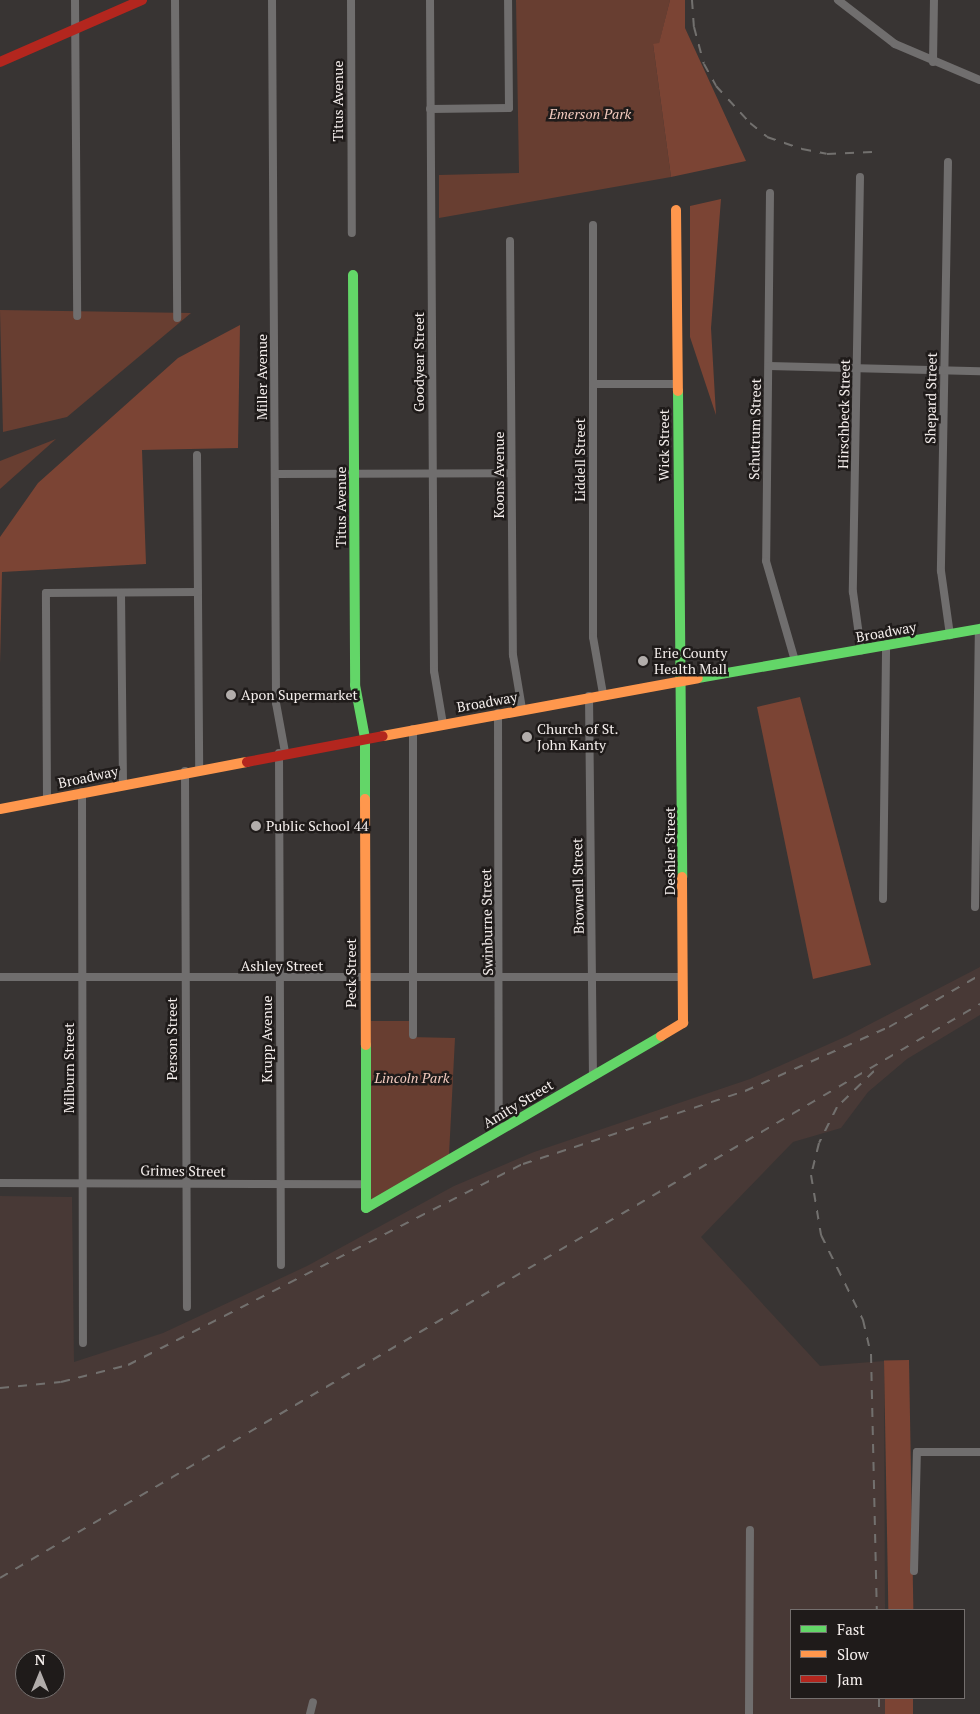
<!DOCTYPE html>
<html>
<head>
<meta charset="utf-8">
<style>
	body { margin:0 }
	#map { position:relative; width:980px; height:1714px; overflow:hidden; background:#383433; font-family:"PT Serif",serif }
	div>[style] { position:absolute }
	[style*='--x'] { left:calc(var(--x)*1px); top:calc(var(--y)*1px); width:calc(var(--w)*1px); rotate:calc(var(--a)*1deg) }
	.built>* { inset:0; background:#483936 }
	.green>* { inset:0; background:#683e31 }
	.forest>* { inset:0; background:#7b4434; transform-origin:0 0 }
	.street>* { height:8px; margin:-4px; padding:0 4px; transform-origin:4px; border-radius:4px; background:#706e6e }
	.fast>* { height:10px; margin:-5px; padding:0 5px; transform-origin:5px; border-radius:5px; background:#63d668 }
	.slow>* { height:10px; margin:-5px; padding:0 5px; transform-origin:5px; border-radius:5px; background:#ff974d }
	.jam>* { height:10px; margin:-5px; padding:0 5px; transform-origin:5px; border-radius:5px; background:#b3261e }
	.rail>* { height:2px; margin-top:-1px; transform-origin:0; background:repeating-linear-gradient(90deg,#72706e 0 9px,transparent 0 18px) }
	.dots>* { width:14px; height:14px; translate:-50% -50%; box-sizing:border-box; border:2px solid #1f1b1a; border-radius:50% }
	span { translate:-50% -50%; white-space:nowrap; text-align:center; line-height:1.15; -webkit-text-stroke:5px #1f1b1a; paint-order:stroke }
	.street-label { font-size:14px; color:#f4eeec }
	.park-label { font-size:14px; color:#f3cbbf; font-style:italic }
	.poi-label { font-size:14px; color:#f4eeec }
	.left { translate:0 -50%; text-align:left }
	.legend { position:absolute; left:790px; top:1609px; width:175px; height:90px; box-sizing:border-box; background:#1f1b1a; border:1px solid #746f6e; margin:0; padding:6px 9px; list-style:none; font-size:15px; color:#f4eeec }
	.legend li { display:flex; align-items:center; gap:10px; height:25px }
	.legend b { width:25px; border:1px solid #746f6e }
	.north { position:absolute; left:15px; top:1649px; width:50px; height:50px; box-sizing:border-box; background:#1f1b1a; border:1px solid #746f6e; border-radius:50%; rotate:0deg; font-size:14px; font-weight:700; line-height:20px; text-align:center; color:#f4eeec }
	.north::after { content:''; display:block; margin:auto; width:18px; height:22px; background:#b2adab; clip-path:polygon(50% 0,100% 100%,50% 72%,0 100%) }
</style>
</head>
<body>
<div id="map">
	<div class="built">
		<i style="clip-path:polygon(evenodd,980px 967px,980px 1015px,907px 1059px,868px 1092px,841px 1128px,793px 1142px,701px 1237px,820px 1366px,884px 1361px,885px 1610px,791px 1610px,791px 1698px,885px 1698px,885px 1714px,0 1714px,0 1196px,72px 1197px,74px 1362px,163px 1333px,307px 1266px,454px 1186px,534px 1152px,750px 1079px,847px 1036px,980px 967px,25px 1659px,55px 1659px,55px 1689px,25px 1689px,25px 1659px)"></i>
	</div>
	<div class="green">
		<i style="clip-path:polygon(516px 0,670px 0,659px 44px,653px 44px,671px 177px,439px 218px,439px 175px,519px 173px)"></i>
		<i style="clip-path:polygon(0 310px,191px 313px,67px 417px,3px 432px)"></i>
		<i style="clip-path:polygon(56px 439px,0 489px,0 461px)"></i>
		<i style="clip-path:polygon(371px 1021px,409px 1021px,409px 1037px,455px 1038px,449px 1155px,371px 1202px)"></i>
	</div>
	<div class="forest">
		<i style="clip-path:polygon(670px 0,685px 0,685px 28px,746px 161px,671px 177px,653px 44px,659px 43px)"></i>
		<i style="clip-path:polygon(721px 199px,711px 328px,716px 415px,690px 337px,690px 206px)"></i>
		<i style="clip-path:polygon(240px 325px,238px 448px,142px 450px,146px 564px,2px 572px,0 664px,0 537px,38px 483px,178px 358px)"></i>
		<i style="clip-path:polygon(800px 697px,871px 965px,813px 979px,757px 707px)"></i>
		<i style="left:909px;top:1360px;width:250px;height:25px;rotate:89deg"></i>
		<i style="left:885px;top:1698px;width:28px;height:16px"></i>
	</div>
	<div class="street">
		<i style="--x:75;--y:0;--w:316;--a:89.6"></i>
		<i style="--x:175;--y:0;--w:318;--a:89.6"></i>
		<i style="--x:272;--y:0;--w:703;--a:89.67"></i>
		<i style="--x:276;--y:703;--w:50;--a:79.6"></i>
		<i style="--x:351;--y:0;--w:233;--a:89.8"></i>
		<i style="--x:430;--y:0;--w:671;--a:89.66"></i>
		<i style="--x:434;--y:671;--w:54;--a:80.4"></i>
		<i style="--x:838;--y:0;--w:72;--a:37.7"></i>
		<i style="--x:895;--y:44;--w:92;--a:23"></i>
		<i style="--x:933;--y:62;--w:62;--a:-89.1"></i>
		<i style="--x:430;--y:109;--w:79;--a:-0.7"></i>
		<i style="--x:509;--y:108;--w:108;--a:-90.5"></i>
		<i style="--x:948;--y:162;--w:409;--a:91"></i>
		<i style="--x:941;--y:571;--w:65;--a:82"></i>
		<i style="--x:860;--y:177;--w:415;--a:91"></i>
		<i style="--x:853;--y:592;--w:59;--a:82.1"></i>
		<i style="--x:770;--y:193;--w:368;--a:90.6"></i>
		<i style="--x:766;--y:561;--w:104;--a:73.8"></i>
		<i style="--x:593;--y:225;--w:412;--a:90"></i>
		<i style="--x:593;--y:637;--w:58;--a:80"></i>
		<i style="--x:510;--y:241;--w:414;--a:89.6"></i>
		<i style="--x:513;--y:655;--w:55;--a:80.5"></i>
		<i style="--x:769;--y:366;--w:211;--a:1.4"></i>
		<i style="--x:593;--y:384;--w:84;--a:0"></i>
		<i style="--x:197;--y:455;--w:313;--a:89.6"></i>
		<i style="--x:275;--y:474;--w:236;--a:-0.2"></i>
		<i style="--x:121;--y:593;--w:191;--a:89.4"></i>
		<i style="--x:589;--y:696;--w:379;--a:89.4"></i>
		<i style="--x:498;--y:713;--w:418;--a:89.9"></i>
		<i style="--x:413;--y:729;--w:306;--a:90"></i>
		<i style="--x:279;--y:753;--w:512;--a:89.78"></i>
		<i style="--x:185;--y:771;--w:536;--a:89.79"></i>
		<i style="--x:82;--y:792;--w:551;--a:89.9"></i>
		<i style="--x:47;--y:799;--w:206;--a:-90.3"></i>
		<i style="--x:46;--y:593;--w:152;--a:-0.4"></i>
		<i style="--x:883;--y:899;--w:253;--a:-89.3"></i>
		<i style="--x:975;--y:907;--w:277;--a:-89.2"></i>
		<i style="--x:0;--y:977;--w:683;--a:0"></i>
		<i style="--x:0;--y:1183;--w:366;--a:0.2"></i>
		<i style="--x:914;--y:1571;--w:119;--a:-88.6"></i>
		<i style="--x:917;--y:1452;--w:63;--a:0"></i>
		<i style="--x:310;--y:1714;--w:12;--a:-76"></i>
		<i style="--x:749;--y:1714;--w:184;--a:-89.7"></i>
	</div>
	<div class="fast">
		<i style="--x:353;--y:275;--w:410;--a:89.7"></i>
		<i style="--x:355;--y:685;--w:54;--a:79.3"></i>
		<i style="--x:365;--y:738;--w:61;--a:90"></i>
		<i style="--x:678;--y:391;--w:486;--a:89.5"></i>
		<i style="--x:698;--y:678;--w:286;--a:-9.9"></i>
		<i style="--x:366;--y:1045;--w:163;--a:90"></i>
		<i style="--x:366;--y:1208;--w:341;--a:-30.2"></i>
	</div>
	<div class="slow">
		<i style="--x:676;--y:210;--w:181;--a:89.4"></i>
		<i style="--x:383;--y:736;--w:320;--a:-10.4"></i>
		<i style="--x:365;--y:799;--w:246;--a:89.8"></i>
		<i style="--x:0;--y:809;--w:251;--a:-10.8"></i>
		<i style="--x:661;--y:1036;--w:26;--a:-31"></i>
		<i style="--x:683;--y:1023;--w:146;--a:-90.4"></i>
	</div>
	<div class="jam">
		<i style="--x:0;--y:62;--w:155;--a:-23.6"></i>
		<i style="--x:247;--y:762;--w:138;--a:-10.8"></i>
	</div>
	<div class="rail">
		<i style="--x:692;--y:0;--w:27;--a:86"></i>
		<i style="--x:694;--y:27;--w:38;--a:75"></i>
		<i style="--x:704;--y:64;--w:25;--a:61"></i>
		<i style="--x:716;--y:86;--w:50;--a:47.4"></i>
		<i style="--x:750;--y:123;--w:22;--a:39"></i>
		<i style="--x:767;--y:137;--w:37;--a:19"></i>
		<i style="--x:802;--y:149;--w:25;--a:11"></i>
		<i style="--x:827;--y:154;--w:45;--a:-2.5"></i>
		<i style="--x:874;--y:1071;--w:52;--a:135.8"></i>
		<i style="--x:837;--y:1107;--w:40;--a:116.6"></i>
		<i style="--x:819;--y:1143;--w:33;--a:104"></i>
		<i style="--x:811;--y:1175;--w:61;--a:80.5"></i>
		<i style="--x:821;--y:1235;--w:95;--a:63.7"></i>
		<i style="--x:863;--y:1320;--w:35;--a:77"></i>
		<i style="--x:871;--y:1354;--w:256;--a:88.7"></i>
		<i style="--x:0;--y:1388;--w:61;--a:-5.6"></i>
		<i style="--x:61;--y:1382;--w:69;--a:-14.2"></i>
		<i style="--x:128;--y:1365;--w:443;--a:-27"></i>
		<i style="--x:523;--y:1164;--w:234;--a:-18.2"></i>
		<i style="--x:745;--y:1091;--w:158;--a:-24"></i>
		<i style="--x:889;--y:1027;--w:105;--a:-29.7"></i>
		<i style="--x:0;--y:1578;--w:1136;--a:-30.36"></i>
		<i style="--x:879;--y:1698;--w:16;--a:90"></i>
	</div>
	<div class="dots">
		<i style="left:643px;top:661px;background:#b2adab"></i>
		<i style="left:231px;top:695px;background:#b2adab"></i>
		<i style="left:527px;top:737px;background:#b2adab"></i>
		<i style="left:256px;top:826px;background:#b2adab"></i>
	</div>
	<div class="street-label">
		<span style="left:338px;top:101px;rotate:-90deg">Titus Avenue</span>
		<span style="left:419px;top:362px;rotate:-90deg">Goodyear Street</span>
		<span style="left:262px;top:377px;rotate:-90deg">Miller Avenue</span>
		<span style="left:931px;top:398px;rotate:-89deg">Shepard Street</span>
		<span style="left:844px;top:414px;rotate:-89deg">Hirschbeck Street</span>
		<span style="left:755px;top:429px;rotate:-89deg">Schutrum Street</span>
		<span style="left:664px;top:445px;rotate:-90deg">Wick Street</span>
		<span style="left:580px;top:460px;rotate:-90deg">Liddell Street</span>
		<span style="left:499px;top:475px;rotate:-90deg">Koons Avenue</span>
		<span style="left:341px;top:507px;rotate:-90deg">Titus Avenue</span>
		<span style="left:886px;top:632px;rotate:-10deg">Broadway</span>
		<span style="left:487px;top:702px;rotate:-10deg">Broadway</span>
		<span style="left:88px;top:777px;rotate:-12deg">Broadway</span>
		<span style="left:670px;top:851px;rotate:-90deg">Deshler Street</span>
		<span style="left:578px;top:886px;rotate:-91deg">Brownell Street</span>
		<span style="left:487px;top:922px;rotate:-91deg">Swinburne Street</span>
		<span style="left:282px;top:966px">Ashley Street</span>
		<span style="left:351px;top:973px;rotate:-90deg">Peck Street</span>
		<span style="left:172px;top:1039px;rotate:-90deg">Person Street</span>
		<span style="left:267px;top:1039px;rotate:-90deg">Krupp Avenue</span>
		<span style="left:69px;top:1068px;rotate:-90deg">Milburn Street</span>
		<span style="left:518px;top:1104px;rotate:-31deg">Amity Street</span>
		<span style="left:183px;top:1171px;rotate:1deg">Grimes Street</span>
	</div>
	<div class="park-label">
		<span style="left:590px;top:114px">Emerson Park</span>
		<span style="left:412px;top:1078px">Lincoln Park</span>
	</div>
	<div class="poi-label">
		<span class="left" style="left:654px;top:661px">Erie County<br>Health Mall</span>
		<span class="left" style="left:241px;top:695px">Apon Supermarket</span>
		<span class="left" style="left:537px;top:737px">Church of St.<br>John Kanty</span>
		<span class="left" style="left:266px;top:826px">Public School 44</span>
	</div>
	<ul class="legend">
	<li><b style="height:6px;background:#63d668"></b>Fast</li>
	<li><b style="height:6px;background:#ff974d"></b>Slow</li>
	<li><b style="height:6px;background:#b3261e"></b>Jam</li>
	</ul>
	<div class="north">N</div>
</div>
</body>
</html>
